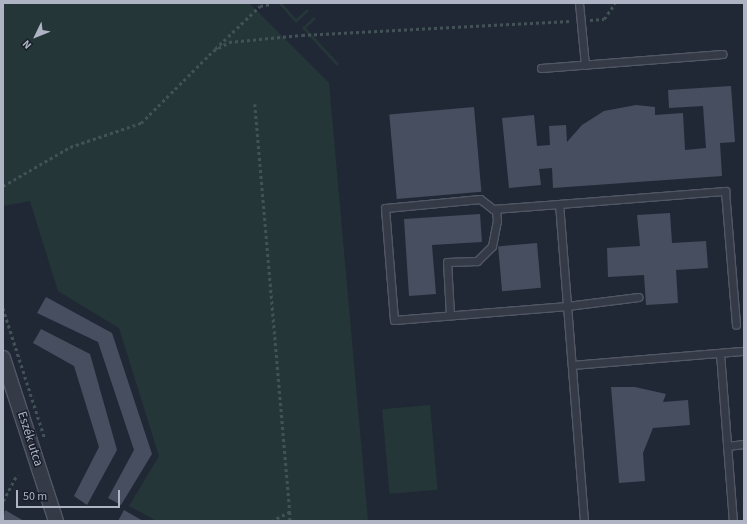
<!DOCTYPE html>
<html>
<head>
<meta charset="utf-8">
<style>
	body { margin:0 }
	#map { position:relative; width:747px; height:524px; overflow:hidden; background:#212835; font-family:"Source Sans 3",sans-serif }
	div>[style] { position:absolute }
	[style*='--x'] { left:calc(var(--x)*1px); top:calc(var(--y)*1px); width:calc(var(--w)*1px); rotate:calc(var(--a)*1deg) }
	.green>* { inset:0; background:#253638; transform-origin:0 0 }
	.building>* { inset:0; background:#474e5f; transform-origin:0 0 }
	.path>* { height:2.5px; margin-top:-1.25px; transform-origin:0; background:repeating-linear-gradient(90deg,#425256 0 3px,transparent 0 6px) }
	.roads { filter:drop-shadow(1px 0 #515764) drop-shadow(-1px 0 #515764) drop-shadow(0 1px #515764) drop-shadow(0 -1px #515764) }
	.service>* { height:7px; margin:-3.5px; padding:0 3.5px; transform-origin:3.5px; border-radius:3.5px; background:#343a46 }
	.minor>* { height:14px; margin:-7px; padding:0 7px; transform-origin:7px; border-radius:7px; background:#343a46 }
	span { translate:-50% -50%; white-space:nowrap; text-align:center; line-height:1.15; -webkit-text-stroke:3px #191f2a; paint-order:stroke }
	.street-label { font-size:13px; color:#aeb4c3 }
	.frame { position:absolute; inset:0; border:4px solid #aeb4c3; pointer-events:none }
	.north { position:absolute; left:16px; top:16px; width:40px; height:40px; -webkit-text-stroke:3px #191f2a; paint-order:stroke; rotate:227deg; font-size:11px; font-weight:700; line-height:16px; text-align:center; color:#aeb4c3 }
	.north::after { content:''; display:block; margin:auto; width:14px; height:18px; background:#aeb4c3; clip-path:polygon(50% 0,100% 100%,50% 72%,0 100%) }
	.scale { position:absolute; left:16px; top:490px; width:104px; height:18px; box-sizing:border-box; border:2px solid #aeb4c3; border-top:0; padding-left:5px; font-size:12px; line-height:14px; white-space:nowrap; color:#aeb4c3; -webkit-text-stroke:3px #191f2a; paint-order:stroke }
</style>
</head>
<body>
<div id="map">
	<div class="green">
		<i style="clip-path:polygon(3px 3px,249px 3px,329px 83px,368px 521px,157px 521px,129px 506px,159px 456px,119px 328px,58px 291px,30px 201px,3px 206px)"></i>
		<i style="clip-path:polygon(278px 3px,282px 3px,296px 19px,307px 9px,309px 11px,296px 23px)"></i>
		<i style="clip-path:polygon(314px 17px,316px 19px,306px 28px,339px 64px,337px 66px,302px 28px)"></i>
		<i style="left:430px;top:405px;width:85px;height:48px;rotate:85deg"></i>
	</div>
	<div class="building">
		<i style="clip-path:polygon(731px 86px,735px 142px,720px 143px,722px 176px,553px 188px,552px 168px,539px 169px,541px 185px,509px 188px,502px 118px,534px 115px,537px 146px,550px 145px,549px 126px,566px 125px,567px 142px,582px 125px,604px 111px,636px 105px,655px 107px,655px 115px,683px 113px,685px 150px,706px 148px,703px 106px,669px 108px,668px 90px)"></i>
		<i style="left:474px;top:107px;width:85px;height:85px;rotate:85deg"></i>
		<i style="clip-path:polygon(670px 213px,672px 243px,706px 241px,708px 268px,676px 270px,678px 303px,646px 305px,644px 275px,608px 277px,607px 248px,640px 246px,637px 215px)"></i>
		<i style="clip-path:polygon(480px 214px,482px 242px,432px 245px,436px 294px,409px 296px,404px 219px)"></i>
		<i style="left:537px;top:243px;width:45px;height:39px;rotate:85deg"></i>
		<i style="clip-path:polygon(46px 297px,112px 333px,152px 454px,121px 505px,108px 498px,134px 450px,98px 342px,37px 313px)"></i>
		<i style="clip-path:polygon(41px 329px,90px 354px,117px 450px,87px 505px,74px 496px,99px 447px,74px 366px,33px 343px)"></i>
		<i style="clip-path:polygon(611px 387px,635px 387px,666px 394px,663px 402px,688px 400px,690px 425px,653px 428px,643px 453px,645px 481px,619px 483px)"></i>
		<i style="clip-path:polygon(5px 510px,24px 521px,3px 521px)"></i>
		<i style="clip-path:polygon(124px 510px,143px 521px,118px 521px)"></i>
	</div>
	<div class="path">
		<i style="--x:590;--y:20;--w:14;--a:-4"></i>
		<i style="--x:604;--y:19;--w:19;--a:-55"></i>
		<i style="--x:215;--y:49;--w:62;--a:-43.7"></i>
		<i style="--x:260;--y:6;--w:11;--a:-10"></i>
		<i style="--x:255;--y:104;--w:409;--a:85.1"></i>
		<i style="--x:290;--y:512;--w:19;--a:152"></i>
		<i style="--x:3;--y:186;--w:78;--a:-30.2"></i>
		<i style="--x:70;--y:147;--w:75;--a:-18.7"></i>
		<i style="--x:141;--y:123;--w:102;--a:-45"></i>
		<i style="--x:213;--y:51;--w:18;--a:-29"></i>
		<i style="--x:229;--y:42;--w:73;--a:-5.5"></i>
		<i style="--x:302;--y:35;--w:269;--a:-3"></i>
		<i style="--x:3;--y:308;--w:138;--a:72.2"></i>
		<i style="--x:3;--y:501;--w:30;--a:-62"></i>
		<i style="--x:290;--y:512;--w:9;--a:90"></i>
	</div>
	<div class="roads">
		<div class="service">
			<i style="--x:579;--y:3;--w:62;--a:84.5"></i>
			<i style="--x:541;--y:68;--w:182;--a:-4.4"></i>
			<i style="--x:559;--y:204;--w:66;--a:175.7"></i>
			<i style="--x:493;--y:209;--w:16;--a:-142"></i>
			<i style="--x:480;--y:199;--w:95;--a:174.6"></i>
			<i style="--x:385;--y:208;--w:112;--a:85.4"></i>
			<i style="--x:394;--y:320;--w:174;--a:-4.6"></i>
			<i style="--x:567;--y:306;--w:72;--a:-7.2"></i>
			<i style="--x:450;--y:315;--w:53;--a:-93.2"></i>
			<i style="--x:447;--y:262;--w:30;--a:-2"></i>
			<i style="--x:477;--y:261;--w:21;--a:-45"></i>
			<i style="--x:492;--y:246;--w:25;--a:-79"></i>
			<i style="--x:497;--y:221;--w:12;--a:-95"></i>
			<i style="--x:720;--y:353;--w:169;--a:85.6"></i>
			<i style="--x:572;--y:365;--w:173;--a:-4.7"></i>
			<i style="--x:727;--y:446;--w:17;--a:-7"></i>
			<i style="--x:584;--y:521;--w:318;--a:-94.5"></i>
			<i style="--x:559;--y:204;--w:167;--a:-4.5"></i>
			<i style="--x:725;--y:191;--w:134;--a:85.3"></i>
		</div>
		<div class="minor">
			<i style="--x:3;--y:358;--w:171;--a:72"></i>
		</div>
	</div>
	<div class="street-label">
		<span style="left:30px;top:439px;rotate:72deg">Eszék utca</span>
	</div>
	<div class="frame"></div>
	<div class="north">N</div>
	<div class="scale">50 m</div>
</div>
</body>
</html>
